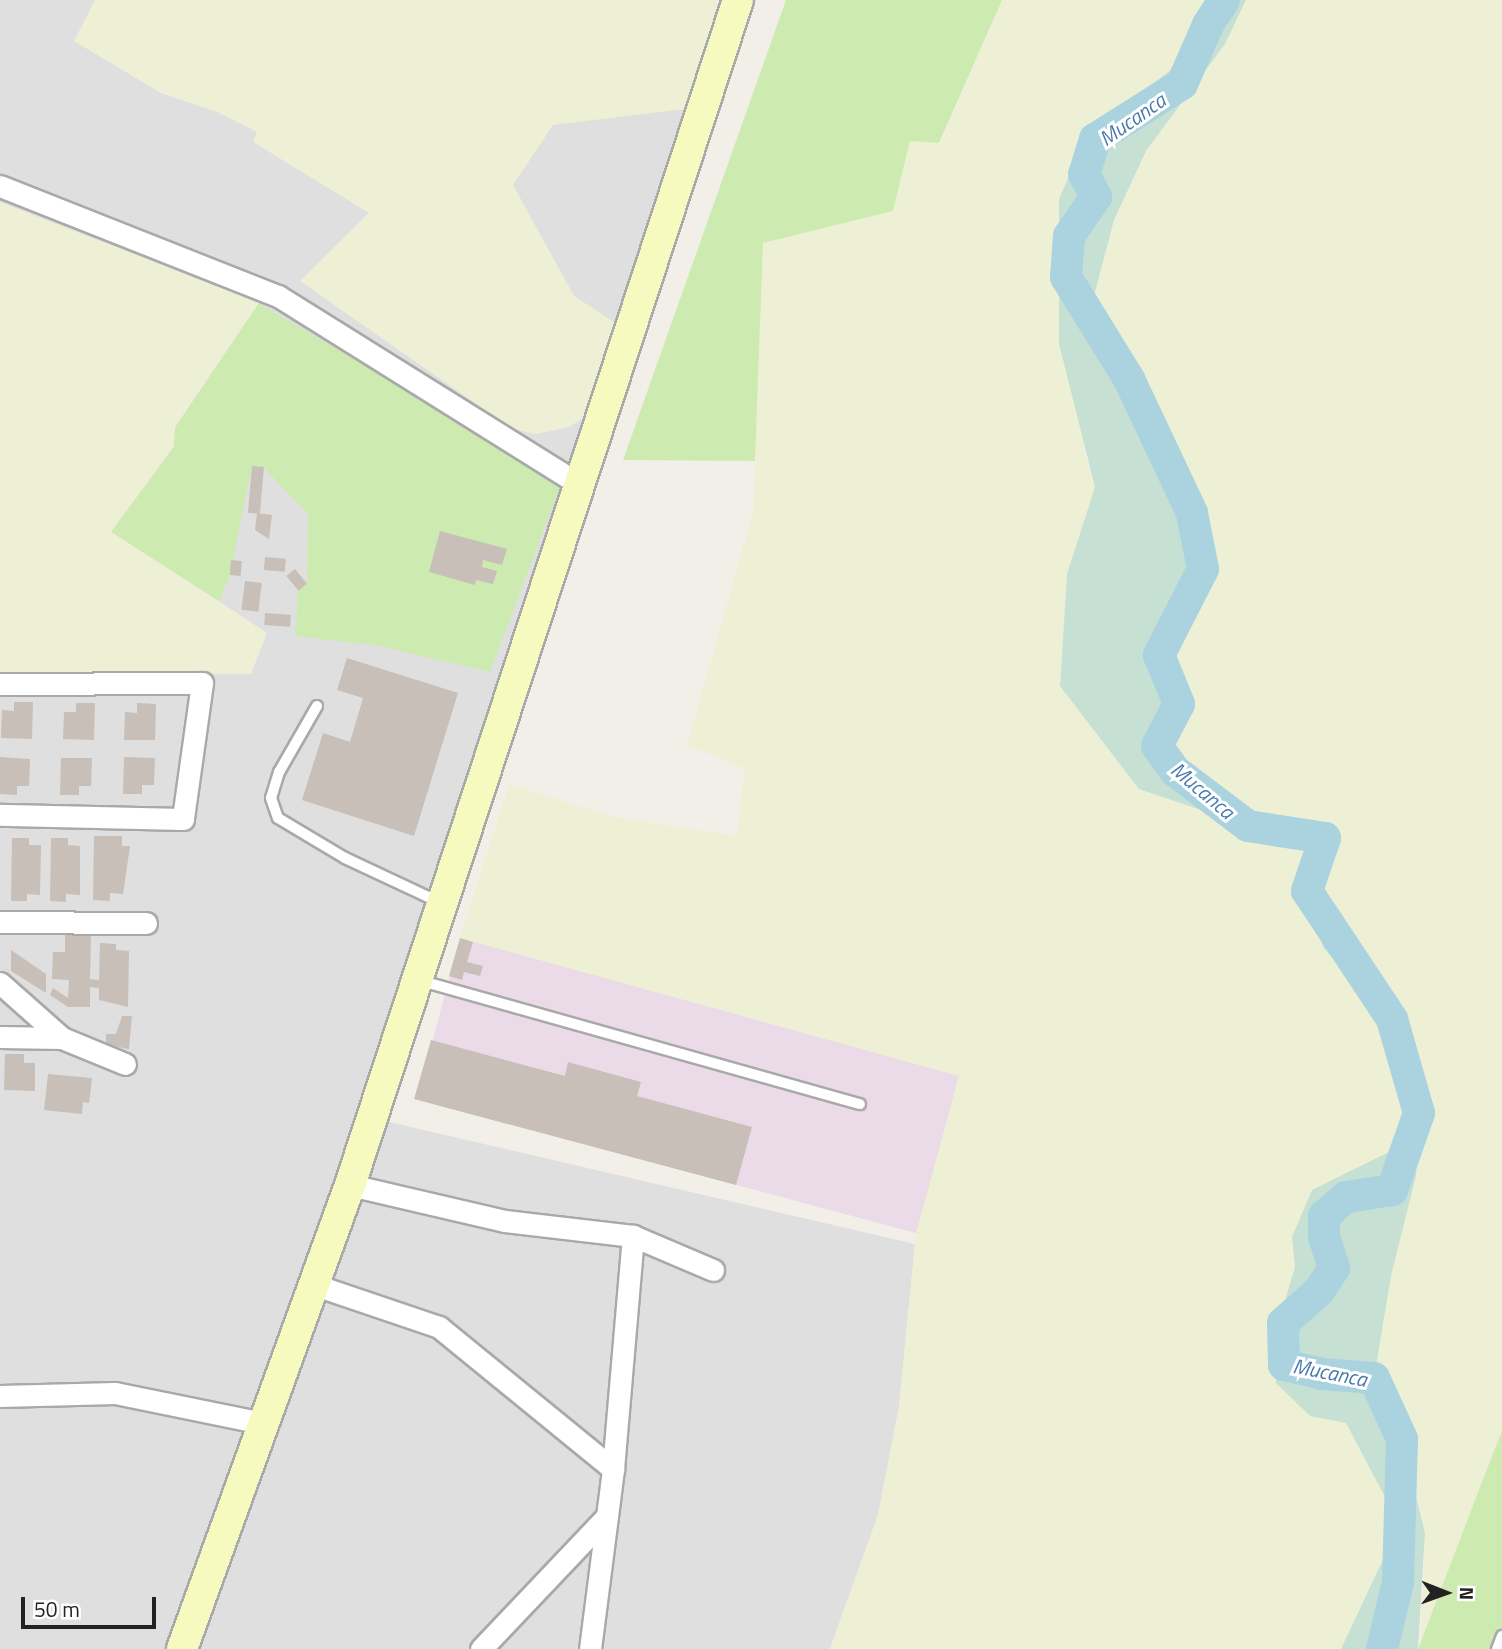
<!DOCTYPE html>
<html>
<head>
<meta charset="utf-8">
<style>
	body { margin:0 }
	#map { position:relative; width:1502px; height:1649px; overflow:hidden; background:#f2efe9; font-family:"Titillium Web",sans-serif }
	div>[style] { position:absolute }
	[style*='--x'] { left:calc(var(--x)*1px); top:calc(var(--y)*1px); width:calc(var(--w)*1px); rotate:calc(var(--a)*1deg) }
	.residential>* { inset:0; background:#e0dfdf }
	.industrial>* { inset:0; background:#ebdbe8; transform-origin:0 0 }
	.farmland>* { inset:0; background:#eef0d5 }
	.grass>* { inset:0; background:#cdebb0 }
	.wetland>* { inset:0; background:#c6e0d4 }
	.river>* { height:32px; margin:-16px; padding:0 16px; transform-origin:16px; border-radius:16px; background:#aad3df }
	.building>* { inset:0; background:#c7bfb8; transform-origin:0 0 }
	.roads { filter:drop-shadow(2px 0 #a9a9a9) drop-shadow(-2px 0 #a9a9a9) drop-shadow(0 2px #a9a9a9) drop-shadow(0 -2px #a9a9a9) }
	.lane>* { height:10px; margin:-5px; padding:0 5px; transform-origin:5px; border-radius:5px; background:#fff }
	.street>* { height:21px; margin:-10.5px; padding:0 10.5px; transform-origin:10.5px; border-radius:10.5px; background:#fff }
	.secondary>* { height:30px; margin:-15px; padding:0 15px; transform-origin:15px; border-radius:15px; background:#f7fabf }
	span { translate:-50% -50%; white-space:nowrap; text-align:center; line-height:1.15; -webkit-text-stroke:6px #fff; paint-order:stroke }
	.water-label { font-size:21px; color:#4a7aab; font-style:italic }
	.north { position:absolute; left:1411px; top:1558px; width:70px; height:70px; -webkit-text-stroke:5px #fff; paint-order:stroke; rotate:91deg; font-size:19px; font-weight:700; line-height:28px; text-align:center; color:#222 }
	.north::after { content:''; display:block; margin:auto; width:24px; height:32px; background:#222; clip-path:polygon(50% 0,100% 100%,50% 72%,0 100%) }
	.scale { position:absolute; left:21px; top:1597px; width:135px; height:32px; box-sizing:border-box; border:4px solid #222; border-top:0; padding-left:9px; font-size:21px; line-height:24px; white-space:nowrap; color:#222; -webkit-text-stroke:5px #fff; paint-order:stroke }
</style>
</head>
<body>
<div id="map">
	<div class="residential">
		<i style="clip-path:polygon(0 0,738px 0,372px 1118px,915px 1244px,899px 1407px,878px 1515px,830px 1649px,0 1649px)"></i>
	</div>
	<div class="industrial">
		<i style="left:460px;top:938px;width:518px;height:167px;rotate:15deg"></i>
	</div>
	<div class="farmland">
		<i style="clip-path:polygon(95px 0,721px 0,684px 109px,553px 125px,513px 185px,574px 296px,617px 324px,588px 415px,569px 427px,536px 434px,512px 429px,300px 281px,369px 213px,253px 142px,257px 132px,217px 112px,161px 93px,74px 41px)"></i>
		<i style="clip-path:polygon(1002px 0,1215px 0,1172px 69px,1087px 134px,1084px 450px,1095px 487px,1067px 574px,1060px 686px,1219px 804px,1175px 771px,1157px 746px,1179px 704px,1159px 655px,1203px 569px,1192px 513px,1129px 379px,1089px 316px,1114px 220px,1146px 151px,1225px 44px,1246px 0,1502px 0,1502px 1431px,1421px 1642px,1425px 1533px,1402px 1439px,1374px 1378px,1391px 1276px,1416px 1176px,1419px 1113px,1392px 1019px,1309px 894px,1323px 947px,1378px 1011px,1408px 1120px,1393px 1150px,1356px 1168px,1292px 1237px,1295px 1267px,1278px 1324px,1310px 1416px,1346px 1423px,1386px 1499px,1386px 1553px,1341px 1649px,830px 1649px,878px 1515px,899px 1407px,916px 1234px,959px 1076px,460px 938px,509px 784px,614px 817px,737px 836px,745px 768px,687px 745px,753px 512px,763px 243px,893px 211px,910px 141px,940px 143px)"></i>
		<i style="clip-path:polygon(0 202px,259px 303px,175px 427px,174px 446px,112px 531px,267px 633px,251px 674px,0 673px)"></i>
	</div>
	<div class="grass">
		<i style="clip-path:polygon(786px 0,1002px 0,939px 143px,910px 141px,893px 211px,763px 243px,755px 461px,623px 460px)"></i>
		<i style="clip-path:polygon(259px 303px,562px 482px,490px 672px,380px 646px,295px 636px,298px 591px,307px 584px,308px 514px,263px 467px,252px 466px,230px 575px,219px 601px,111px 532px,174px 447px,175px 428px)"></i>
		<i style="clip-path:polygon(1502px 1431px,1502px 1649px,1418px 1649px,1492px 1456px)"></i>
	</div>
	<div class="wetland">
		<i style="clip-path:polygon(1215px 0,1246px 0,1225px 44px,1146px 151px,1114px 220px,1089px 315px,1129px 379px,1192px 513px,1203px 569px,1159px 655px,1179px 704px,1157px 746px,1175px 771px,1248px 826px,1139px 789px,1060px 686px,1067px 574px,1095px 487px,1059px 344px,1059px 199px,1087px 134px,1172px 69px)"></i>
		<i style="clip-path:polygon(1307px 891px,1392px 1019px,1419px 1113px,1416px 1176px,1391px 1276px,1374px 1378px,1402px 1439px,1425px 1533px,1418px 1649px,1341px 1649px,1386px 1553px,1386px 1499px,1346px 1423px,1310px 1416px,1276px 1383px,1278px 1324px,1295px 1267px,1292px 1237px,1312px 1190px,1393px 1150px,1408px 1120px,1378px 1011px,1323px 947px)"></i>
	</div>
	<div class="river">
		<i style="--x:1224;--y:0;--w:30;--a:123"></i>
		<i style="--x:1208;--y:25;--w:64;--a:113.8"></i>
		<i style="--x:1182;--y:84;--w:103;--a:147.7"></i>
		<i style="--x:1095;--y:139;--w:37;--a:107"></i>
		<i style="--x:1084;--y:174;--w:26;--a:62"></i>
		<i style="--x:1096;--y:197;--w:47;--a:124.7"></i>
		<i style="--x:1069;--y:236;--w:41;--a:94.2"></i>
		<i style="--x:1066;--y:277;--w:120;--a:58.3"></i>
		<i style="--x:1129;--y:379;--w:148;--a:64.8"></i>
		<i style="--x:1192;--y:513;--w:57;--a:78.9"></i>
		<i style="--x:1203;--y:569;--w:97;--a:117.1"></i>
		<i style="--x:1159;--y:655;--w:53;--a:67.8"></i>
		<i style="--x:1179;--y:704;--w:47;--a:117.6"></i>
		<i style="--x:1157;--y:746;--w:31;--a:54"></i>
		<i style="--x:1175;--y:771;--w:91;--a:37"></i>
		<i style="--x:1248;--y:826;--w:78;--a:8.9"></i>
		<i style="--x:1325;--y:838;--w:56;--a:108.8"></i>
		<i style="--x:1307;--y:891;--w:154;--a:56.4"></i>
		<i style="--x:1392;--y:1019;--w:98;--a:74"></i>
		<i style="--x:1419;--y:1113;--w:82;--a:109.3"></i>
		<i style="--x:1392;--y:1190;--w:47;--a:171.3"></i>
		<i style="--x:1346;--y:1197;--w:29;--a:139"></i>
		<i style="--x:1324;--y:1216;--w:21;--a:90"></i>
		<i style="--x:1324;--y:1237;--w:33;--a:72"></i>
		<i style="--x:1334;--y:1268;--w:27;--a:123"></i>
		<i style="--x:1319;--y:1291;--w:48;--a:138.4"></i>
		<i style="--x:1283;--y:1323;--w:42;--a:88.6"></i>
		<i style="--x:1284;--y:1365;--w:39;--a:13"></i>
		<i style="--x:1322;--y:1374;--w:52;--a:4.4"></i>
		<i style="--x:1374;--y:1378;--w:67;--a:65.3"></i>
		<i style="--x:1402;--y:1439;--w:143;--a:91.6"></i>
		<i style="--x:1398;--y:1582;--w:69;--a:103.4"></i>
	</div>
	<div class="building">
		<i style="left:252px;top:466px;width:12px;height:47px;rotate:5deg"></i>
		<i style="clip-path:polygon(257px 513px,272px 515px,269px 539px,255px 530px)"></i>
		<i style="clip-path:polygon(440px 531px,507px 549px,502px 565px,483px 560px,482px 567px,497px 571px,493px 584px,476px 580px,475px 585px,429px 572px)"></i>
		<i style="left:265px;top:557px;width:21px;height:13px;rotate:5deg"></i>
		<i style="left:231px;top:560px;width:11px;height:15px;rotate:5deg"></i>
		<i style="left:295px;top:569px;width:19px;height:11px;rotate:51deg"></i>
		<i style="left:245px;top:581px;width:17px;height:29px;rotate:7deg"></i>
		<i style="left:265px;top:613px;width:26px;height:12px;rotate:4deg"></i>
		<i style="clip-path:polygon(347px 658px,458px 693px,414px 836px,302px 800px,323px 733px,350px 742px,363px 698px,337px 690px)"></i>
		<i style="clip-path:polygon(14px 702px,33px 702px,32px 739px,1px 738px,2px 710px,14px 711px)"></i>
		<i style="clip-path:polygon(76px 703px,95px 703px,94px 740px,63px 739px,64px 712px,76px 712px)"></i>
		<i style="clip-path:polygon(137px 703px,156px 704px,155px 740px,124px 740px,125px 712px,137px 713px)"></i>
		<i style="clip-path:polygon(0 757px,30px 759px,29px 786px,17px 786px,17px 795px,0 794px)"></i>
		<i style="clip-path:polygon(124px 757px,155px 758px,154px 785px,142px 785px,142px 794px,123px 794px)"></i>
		<i style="clip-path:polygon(61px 758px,92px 758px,91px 786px,79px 786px,79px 795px,60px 795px)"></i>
		<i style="clip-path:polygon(94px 836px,122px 836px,122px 846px,130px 846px,123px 894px,110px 893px,110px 901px,93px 900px)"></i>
		<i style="clip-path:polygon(12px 838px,29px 838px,29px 845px,41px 845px,40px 895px,27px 894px,27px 901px,11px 901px)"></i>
		<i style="clip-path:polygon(51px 838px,68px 838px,68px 845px,80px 846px,80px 895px,66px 894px,66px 902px,50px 901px)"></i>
		<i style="clip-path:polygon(65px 935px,91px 935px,90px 979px,99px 980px,100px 943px,116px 944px,116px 950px,129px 951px,128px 1007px,99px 1000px,99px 988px,90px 987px,90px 1007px,68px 1007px,50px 995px,53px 988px,68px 998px,69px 980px,52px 979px,53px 952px,65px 952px)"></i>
		<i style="clip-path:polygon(460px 938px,473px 942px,467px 962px,483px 966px,480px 976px,464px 972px,462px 980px,449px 976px)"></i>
		<i style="clip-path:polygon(11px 950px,46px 974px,46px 993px,11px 971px)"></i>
		<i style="clip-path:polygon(122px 1016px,132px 1016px,129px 1049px,106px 1045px,106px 1034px,116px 1034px)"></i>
		<i style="clip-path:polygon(431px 1040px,565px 1076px,568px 1062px,641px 1082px,637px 1096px,752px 1127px,736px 1185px,414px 1099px)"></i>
		<i style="clip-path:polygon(5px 1054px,24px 1054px,24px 1063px,35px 1063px,35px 1091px,4px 1090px)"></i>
		<i style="clip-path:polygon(48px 1074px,92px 1078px,89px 1103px,83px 1102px,82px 1114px,44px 1110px)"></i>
	</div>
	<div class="roads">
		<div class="lane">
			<i style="--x:317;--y:706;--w:76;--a:119.9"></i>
			<i style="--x:279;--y:772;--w:27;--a:107"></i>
			<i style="--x:271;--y:798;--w:21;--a:71"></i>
			<i style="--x:278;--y:818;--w:78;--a:30.8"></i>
			<i style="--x:345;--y:858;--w:104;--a:25.1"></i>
			<i style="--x:418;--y:980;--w:459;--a:15.7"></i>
			<i style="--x:1497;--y:1649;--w:14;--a:-69"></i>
		</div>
		<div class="street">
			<i style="--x:0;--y:186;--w:299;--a:21.6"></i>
			<i style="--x:278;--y:296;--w:357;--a:32"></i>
			<i style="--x:0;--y:684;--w:202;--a:-0.3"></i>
			<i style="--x:202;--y:683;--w:137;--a:98"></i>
			<i style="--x:183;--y:819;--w:183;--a:-178.7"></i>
			<i style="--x:0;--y:922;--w:146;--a:0.4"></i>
			<i style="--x:0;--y:983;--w:83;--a:41.6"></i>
			<i style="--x:0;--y:1037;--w:62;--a:0.9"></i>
			<i style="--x:62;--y:1038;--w:68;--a:22.4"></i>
			<i style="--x:350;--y:1185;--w:159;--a:13.1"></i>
			<i style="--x:505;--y:1221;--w:129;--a:6.7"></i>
			<i style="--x:633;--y:1236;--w:87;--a:23"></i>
			<i style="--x:315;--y:1285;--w:131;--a:18.7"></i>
			<i style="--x:439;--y:1327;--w:225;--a:39.2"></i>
			<i style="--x:0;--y:1396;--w:115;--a:-1.5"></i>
			<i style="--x:115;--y:1393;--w:151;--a:11.5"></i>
			<i style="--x:481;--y:1649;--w:183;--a:-46.5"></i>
			<i style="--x:590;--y:1649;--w:181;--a:-82.7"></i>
			<i style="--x:613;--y:1469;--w:234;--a:-85.1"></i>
		</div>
		<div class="secondary">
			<i style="--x:182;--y:1649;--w:493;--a:-70.1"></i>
			<i style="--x:350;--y:1185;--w:1247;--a:-71.87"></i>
		</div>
	</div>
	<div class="water-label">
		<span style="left:1132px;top:119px;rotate:-35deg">Mucanca</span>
		<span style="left:1203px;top:790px;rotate:40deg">Mucanca</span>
		<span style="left:1330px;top:1372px;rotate:11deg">Mucanca</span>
	</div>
	<div class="north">N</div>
	<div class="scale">50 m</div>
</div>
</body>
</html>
